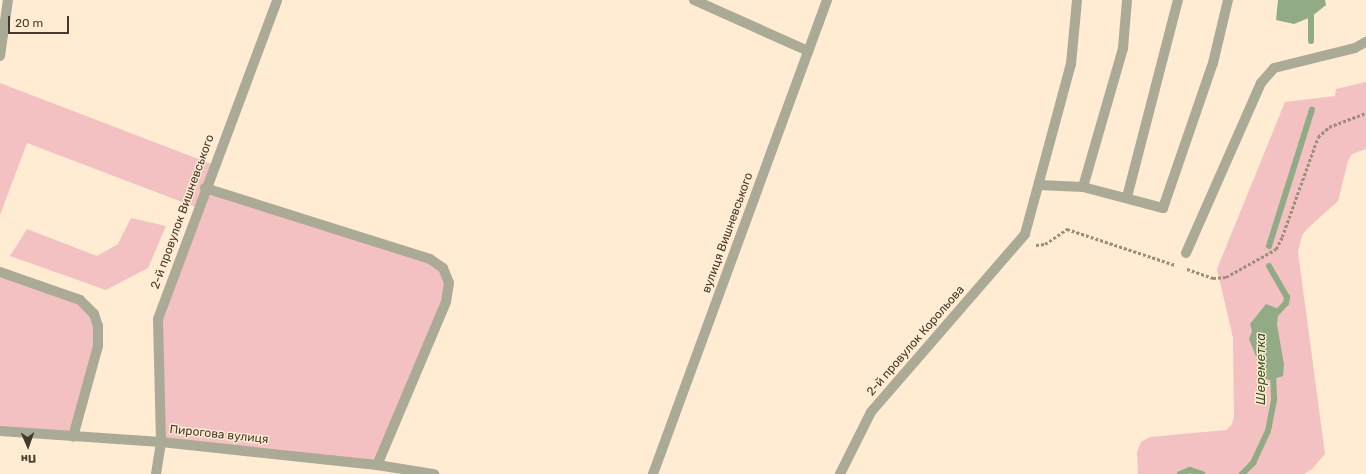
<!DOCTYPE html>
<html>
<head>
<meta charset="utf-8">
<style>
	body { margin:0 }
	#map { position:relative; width:1366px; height:474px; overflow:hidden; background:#ffecd2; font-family:Rubik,sans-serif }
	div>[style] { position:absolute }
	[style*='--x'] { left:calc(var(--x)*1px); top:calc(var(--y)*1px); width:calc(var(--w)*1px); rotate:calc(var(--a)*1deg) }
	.green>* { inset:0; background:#f3c1c2 }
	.water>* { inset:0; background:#91ab86 }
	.stream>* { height:6px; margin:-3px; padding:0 3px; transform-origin:3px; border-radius:3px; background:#91ab86 }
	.path>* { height:2.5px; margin-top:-1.25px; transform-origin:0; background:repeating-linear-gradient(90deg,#9c8e7b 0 3px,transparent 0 5px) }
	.minor>* { height:10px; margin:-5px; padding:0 5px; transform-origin:5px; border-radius:5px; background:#aaaa96 }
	span { translate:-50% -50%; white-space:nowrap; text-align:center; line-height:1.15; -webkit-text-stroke:3px #ffecd2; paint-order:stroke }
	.street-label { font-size:12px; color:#443b2e }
	.water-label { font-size:13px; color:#335621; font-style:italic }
	.north { position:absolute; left:8px; top:426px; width:40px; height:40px; -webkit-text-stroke:3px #ffecd2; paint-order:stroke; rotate:178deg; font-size:11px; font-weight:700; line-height:16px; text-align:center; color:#443b2e }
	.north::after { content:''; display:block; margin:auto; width:14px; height:18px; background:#443b2e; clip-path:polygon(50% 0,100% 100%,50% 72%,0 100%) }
	.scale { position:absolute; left:8px; top:16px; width:61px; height:18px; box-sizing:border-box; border:2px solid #443b2e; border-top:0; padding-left:5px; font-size:12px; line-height:14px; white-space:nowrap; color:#443b2e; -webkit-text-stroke:3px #ffecd2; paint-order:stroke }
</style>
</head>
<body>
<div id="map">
	<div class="green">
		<i style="clip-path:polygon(1366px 82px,1366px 149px,1352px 154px,1348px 161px,1338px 201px,1308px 228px,1302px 235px,1298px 252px,1325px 454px,1312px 469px,1304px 474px,1138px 474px,1137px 452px,1141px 442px,1150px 437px,1226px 430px,1231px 426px,1234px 417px,1233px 338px,1217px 269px,1285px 102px,1335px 96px,1336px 89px)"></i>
		<i style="clip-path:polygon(0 83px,214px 165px,205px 188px,430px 259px,449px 283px,377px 465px,161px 442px,158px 319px,198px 208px,27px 143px,0 215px)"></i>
		<i style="clip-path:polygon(131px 218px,166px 226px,148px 268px,106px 290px,10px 256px,27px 229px,97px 256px,118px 244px)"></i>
		<i style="clip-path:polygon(0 272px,80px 300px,98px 326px,73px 437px,0 430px)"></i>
	</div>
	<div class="water">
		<i style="clip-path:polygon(1278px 0,1325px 0,1326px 5px,1311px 17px,1294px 24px,1276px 20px)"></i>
		<i style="clip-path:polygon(1266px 304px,1279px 309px,1277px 324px,1284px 365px,1283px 376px,1270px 380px,1265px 379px,1249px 339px,1252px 331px,1250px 324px)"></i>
	</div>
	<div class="stream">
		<i style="--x:1307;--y:0;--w:17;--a:77"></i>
		<i style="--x:1311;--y:17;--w:24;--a:90"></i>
		<i style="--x:1269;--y:246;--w:143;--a:-72.5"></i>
		<i style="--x:1269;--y:266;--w:36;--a:60"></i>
		<i style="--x:1287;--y:297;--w:6;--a:99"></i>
		<i style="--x:1286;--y:303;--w:18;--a:133"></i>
		<i style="--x:1180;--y:474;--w:11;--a:-22"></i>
		<i style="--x:1190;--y:470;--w:13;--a:18"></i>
		<i style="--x:1242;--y:474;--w:16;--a:-45"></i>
		<i style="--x:1253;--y:463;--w:35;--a:-65"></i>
		<i style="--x:1268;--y:431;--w:33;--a:-79"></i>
		<i style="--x:1274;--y:399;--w:27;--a:-92"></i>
	</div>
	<div class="path">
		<i style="--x:1036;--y:245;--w:9;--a:-6"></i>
		<i style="--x:1045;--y:244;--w:27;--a:-34"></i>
		<i style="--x:1067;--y:229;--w:114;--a:18.4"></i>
		<i style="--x:1187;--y:269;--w:28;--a:19"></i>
		<i style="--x:1213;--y:278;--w:13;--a:-4"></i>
		<i style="--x:1226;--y:277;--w:57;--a:-29.2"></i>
		<i style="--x:1276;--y:249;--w:13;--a:-63"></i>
		<i style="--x:1282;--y:237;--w:106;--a:-70.2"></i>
		<i style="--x:1318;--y:137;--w:15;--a:-42"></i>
		<i style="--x:1329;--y:127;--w:40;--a:-21"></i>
	</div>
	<div class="minor">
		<i style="--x:694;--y:0;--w:125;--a:24.1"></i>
		<i style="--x:0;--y:56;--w:57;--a:-81.9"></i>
		<i style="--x:1039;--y:185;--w:44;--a:2.6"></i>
		<i style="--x:1083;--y:187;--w:83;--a:14.7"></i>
		<i style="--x:1163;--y:208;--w:153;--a:-71"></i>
		<i style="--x:1213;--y:63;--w:65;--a:-76.6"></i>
		<i style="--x:1083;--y:187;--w:145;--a:-73.9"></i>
		<i style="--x:1123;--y:48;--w:48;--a:-85.2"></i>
		<i style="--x:205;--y:188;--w:236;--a:17.5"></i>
		<i style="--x:430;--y:259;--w:16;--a:35"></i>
		<i style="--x:443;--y:268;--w:16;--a:68"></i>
		<i style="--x:449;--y:283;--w:19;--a:99"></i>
		<i style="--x:446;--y:302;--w:177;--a:112.9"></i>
		<i style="--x:1127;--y:197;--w:203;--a:-75.5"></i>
		<i style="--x:1186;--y:253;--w:186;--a:-66.2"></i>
		<i style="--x:1261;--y:83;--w:20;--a:-49"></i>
		<i style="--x:1274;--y:68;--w:83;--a:-13.9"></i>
		<i style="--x:1355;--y:48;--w:13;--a:-29"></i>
		<i style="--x:0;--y:272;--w:85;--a:19.3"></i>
		<i style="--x:80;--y:300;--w:20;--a:45"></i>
		<i style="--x:94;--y:314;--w:13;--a:72"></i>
		<i style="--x:98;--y:326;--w:20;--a:90"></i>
		<i style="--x:98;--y:346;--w:94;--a:105.4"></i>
		<i style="--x:0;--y:431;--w:161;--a:3.9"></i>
		<i style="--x:161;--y:442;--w:217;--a:6.1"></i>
		<i style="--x:377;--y:465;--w:58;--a:9"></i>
		<i style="--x:156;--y:474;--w:32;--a:-81"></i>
		<i style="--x:161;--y:442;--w:123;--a:-91.4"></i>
		<i style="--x:158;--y:319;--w:340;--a:-69.5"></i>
		<i style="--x:653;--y:474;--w:505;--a:-69.84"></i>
		<i style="--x:840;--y:474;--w:69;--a:-63.4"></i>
		<i style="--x:871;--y:412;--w:235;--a:-49.1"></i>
		<i style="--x:1025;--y:234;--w:176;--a:-74.9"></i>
		<i style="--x:1071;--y:64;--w:64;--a:-84.6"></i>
	</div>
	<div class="street-label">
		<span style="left:183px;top:212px;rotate:-70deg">2-й провулок Вишневського</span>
		<span style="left:728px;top:233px;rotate:-70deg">вулиця Вишневського</span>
		<span style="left:916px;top:341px;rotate:-49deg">2-й провулок Корольова</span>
		<span style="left:219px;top:435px;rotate:6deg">Пирогова вулиця</span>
	</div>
	<div class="water-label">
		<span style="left:1261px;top:369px;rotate:-90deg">Шереметка</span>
	</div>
	<div class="north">Пн</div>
	<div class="scale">20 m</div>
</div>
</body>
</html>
